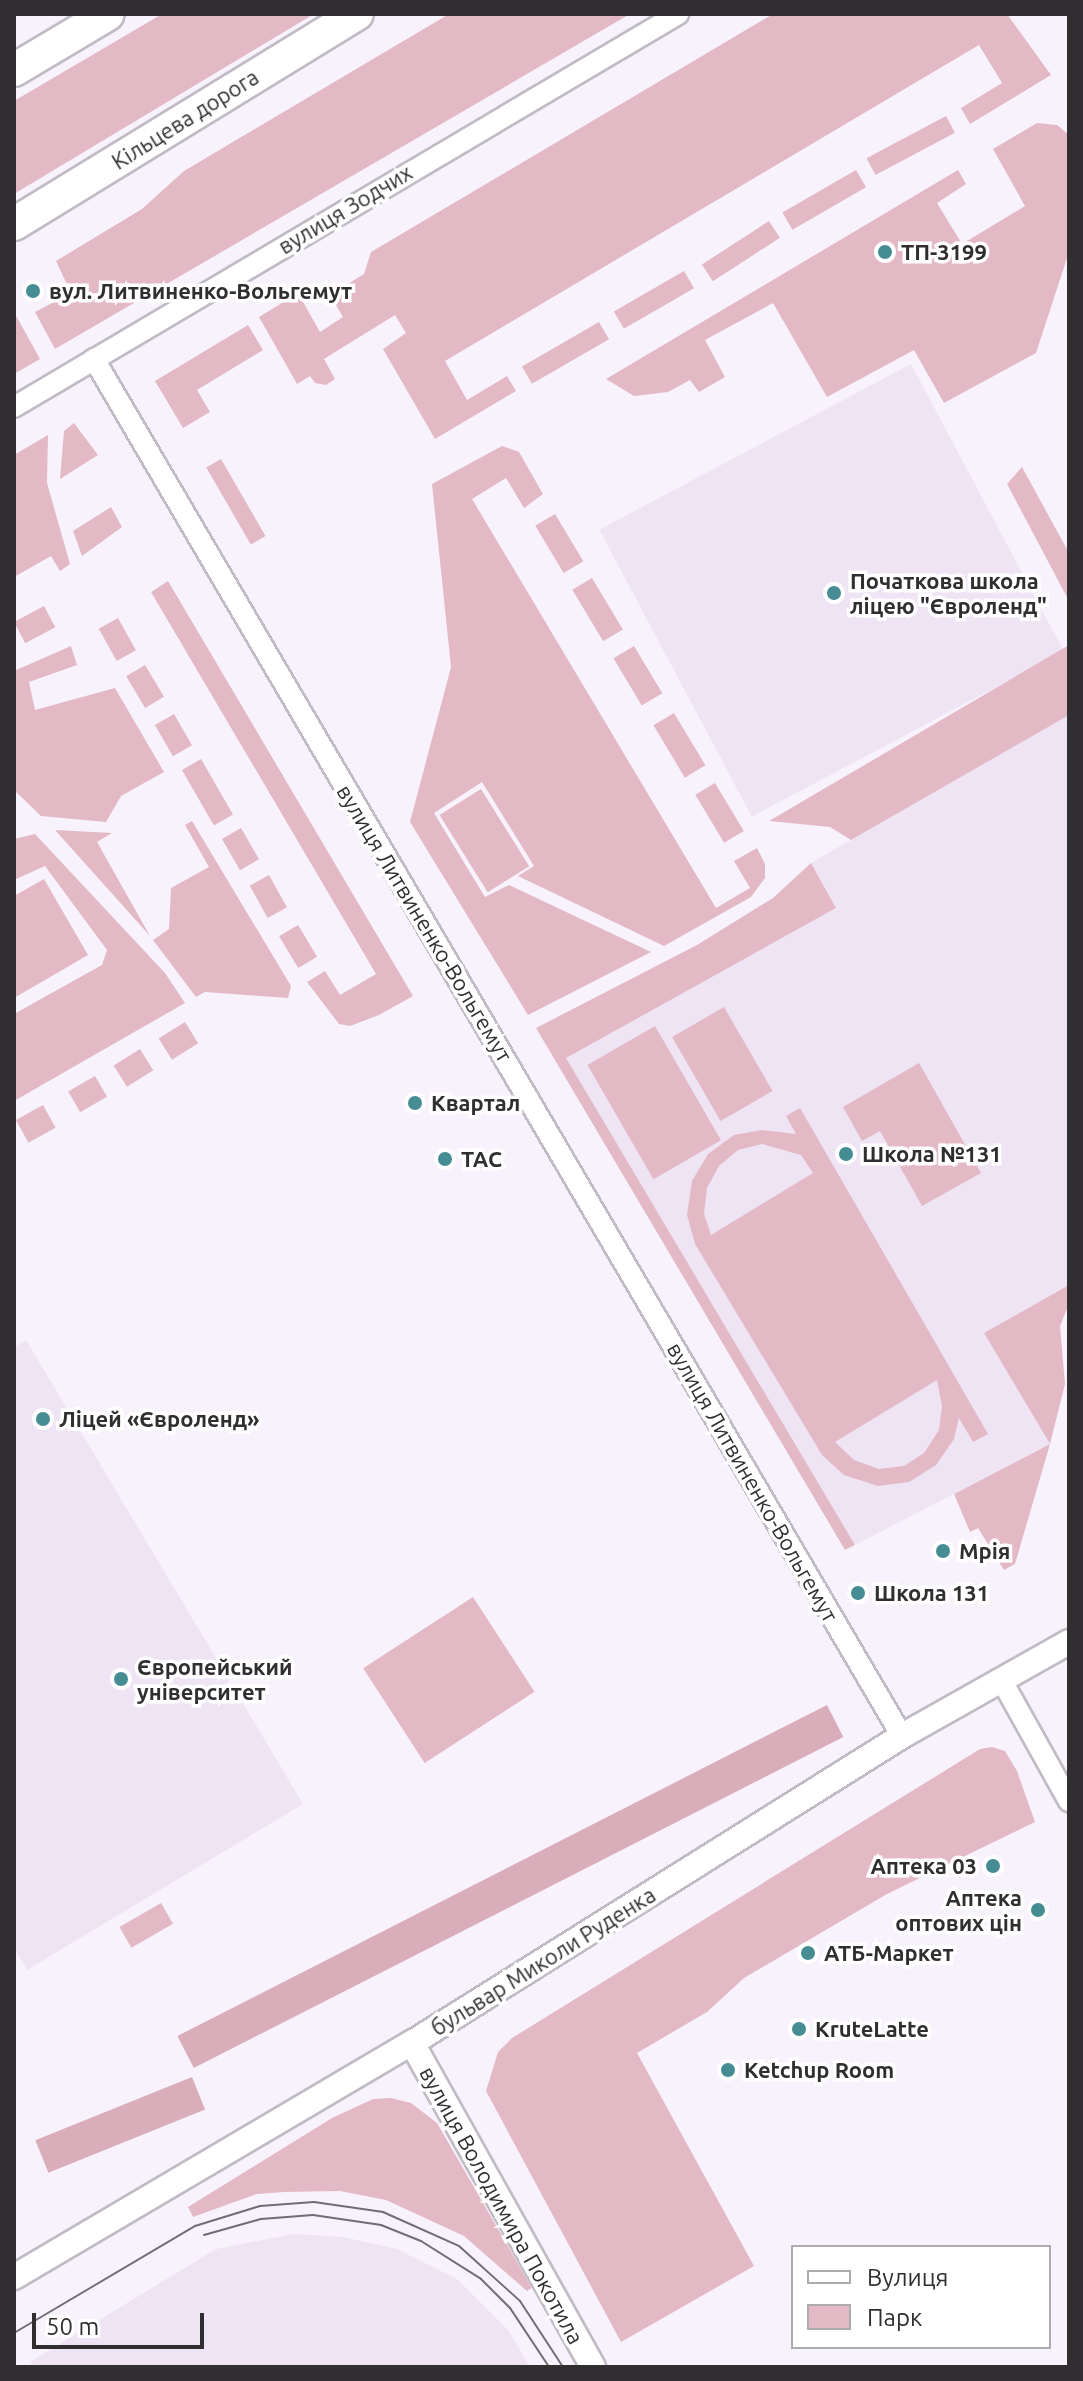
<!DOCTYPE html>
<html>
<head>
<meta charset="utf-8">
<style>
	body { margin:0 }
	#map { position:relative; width:1083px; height:2381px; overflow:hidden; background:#f8f2fc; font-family:Ubuntu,sans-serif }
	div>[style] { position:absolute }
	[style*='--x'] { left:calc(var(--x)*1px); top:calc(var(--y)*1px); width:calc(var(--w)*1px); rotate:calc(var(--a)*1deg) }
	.built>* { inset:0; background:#eee4f4; transform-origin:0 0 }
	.green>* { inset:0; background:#e3b9c6; transform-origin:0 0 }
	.forest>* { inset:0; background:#daadbb; transform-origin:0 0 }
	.roads { filter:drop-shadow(2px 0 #c0bbc4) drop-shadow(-2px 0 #c0bbc4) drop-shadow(0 2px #c0bbc4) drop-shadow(0 -2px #c0bbc4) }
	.minor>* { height:20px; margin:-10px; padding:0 10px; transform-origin:10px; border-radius:10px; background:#fff }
	.tertiary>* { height:24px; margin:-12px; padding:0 12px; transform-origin:12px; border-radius:12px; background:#fff }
	.trunk>* { height:32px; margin:-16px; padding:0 16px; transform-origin:16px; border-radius:16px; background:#fff }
	.tram>* { height:2px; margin:-1px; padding:0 1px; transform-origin:1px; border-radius:1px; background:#716e73 }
	.dots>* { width:22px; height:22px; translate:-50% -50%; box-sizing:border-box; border:4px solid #fff; border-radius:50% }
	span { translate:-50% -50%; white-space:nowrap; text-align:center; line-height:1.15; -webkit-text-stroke:7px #fff; paint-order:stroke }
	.street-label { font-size:22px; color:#302e31 }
	.poi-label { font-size:22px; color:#302e31; font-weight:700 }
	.left { translate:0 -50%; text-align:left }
	.right { translate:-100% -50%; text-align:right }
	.frame { position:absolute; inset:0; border:16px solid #302e31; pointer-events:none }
	.legend { position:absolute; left:791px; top:2245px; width:260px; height:104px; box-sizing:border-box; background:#fff; border:2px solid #acabad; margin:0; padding:10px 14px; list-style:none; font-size:24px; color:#302e31 }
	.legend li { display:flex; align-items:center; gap:16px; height:40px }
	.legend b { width:40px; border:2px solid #acabad }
	.scale { position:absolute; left:32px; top:2313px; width:172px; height:36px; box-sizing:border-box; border:4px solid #302e31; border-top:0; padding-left:10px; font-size:24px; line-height:28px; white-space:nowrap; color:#302e31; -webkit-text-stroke:6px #fff; paint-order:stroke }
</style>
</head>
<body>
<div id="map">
	<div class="built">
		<i style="left:911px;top:364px;width:325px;height:353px;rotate:62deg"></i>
		<i style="clip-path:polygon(1069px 715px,1069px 1285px,984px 1333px,1050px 1444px,855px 1545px,565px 1057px,836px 908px,811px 863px)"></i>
		<i style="clip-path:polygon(26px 1340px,303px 1804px,27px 1970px,14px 1947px,14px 1347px)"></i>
		<i style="clip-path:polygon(294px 2234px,343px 2237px,397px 2249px,457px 2279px,508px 2330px,530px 2367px,34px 2367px,30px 2362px,216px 2249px)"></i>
	</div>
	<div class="green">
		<i style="clip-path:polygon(162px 14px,314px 14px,14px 194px,14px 101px)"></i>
		<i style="clip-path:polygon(449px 14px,630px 14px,55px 349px,35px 312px,71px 293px,56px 261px,142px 209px,184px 171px)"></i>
		<i style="clip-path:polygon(773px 14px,1007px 14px,1051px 75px,970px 124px,961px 108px,1002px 83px,979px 45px,445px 361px,467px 400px,507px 376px,516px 391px,435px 439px,383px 349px,406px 333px,395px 315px,324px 359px,335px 379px,326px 385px,315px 383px,310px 376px,297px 384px,259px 317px,298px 293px,320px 332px,343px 317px,330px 295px,364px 274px,371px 252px)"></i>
		<i style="left:946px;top:116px;width:19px;height:90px;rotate:62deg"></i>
		<i style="clip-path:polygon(1037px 123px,1057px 125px,1069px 135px,1069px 252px,1036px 353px,944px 403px,914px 350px,827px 397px,773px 303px,705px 340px,725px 377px,699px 392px,690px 380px,668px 392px,634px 396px,606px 379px,958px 170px,966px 184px,937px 203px,962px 244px,1025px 206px,993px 149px)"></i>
		<i style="left:856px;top:170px;width:20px;height:85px;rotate:60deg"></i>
		<i style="left:769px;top:221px;width:20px;height:80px;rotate:57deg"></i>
		<i style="left:684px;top:271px;width:20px;height:81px;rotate:60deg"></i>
		<i style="clip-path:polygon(14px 312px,40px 359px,14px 374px)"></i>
		<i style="left:599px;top:322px;width:20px;height:89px;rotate:60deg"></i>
		<i style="clip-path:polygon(248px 325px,263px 350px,197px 390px,210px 412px,183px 428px,155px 381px)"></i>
		<i style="clip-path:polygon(74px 423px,98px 455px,60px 479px,64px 431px)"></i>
		<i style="clip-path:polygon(48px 435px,47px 483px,70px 564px,60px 571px,51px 556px,14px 577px,14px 455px)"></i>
		<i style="clip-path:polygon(502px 446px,519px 452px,543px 494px,524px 508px,506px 478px,472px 499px,716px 908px,750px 888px,734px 861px,757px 848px,765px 864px,765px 878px,751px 897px,664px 946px,518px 876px,534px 866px,482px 782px,434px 813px,485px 897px,509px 885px,651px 952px,528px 1015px,410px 822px,451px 667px,432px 484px)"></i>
		<i style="left:221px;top:459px;width:89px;height:17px;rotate:60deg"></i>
		<i style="clip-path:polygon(1022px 467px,1069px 553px,1069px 601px,1007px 484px)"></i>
		<i style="clip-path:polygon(111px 507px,122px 527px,82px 556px,73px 531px)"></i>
		<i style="left:555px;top:514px;width:55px;height:23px;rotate:59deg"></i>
		<i style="left:592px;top:578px;width:60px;height:23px;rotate:59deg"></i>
		<i style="clip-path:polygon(168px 581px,413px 996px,379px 1015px,350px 1026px,339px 1024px,307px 982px,325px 971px,340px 995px,376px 974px,151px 592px)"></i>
		<i style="left:44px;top:606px;width:24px;height:34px;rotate:62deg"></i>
		<i style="left:118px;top:618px;width:37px;height:22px;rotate:61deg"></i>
		<i style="clip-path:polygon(1069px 645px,1069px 715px,851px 840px,830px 827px,769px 821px)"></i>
		<i style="clip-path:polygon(71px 646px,77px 665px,29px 682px,35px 710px,115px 688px,164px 772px,121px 796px,106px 822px,41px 816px,14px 790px,14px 671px)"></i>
		<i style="left:634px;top:646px;width:55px;height:24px;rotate:59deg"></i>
		<i style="left:145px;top:665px;width:37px;height:22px;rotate:59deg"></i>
		<i style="left:674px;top:713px;width:61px;height:24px;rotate:59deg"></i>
		<i style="left:174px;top:714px;width:36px;height:22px;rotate:60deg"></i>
		<i style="left:201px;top:759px;width:64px;height:22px;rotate:60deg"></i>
		<i style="left:715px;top:783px;width:56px;height:23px;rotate:59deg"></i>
		<i style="left:481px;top:789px;width:91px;height:49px;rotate:58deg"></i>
		<i style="clip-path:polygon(192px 821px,291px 986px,288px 998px,205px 992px,196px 997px,153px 940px,169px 929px,171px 888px,209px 867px,185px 825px)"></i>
		<i style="left:241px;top:828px;width:36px;height:22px;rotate:60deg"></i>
		<i style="clip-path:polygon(55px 830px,112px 833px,97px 842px,150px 936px)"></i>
		<i style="clip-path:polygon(35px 834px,165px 973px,185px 1003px,14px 1101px,14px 1014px,102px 965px,107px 950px,45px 866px,14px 880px,14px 839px)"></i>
		<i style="clip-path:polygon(811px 863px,836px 908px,566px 1058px,855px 1545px,845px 1550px,536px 1028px,697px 945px,773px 898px)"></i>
		<i style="left:269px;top:875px;width:37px;height:22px;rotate:61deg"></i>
		<i style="clip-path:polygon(44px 879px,88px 955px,14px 998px,14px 896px)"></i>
		<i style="left:298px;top:925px;width:37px;height:22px;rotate:59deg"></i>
		<i style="left:724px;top:1007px;width:97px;height:60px;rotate:60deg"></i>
		<i style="left:185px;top:1022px;width:25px;height:31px;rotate:58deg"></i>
		<i style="left:655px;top:1026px;width:132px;height:78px;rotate:60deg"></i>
		<i style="left:140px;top:1049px;width:25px;height:31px;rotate:58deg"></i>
		<i style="clip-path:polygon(919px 1063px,981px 1173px,922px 1206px,880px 1131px,862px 1141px,843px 1107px)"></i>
		<i style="left:95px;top:1076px;width:24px;height:31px;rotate:60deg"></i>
		<i style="left:43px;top:1105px;width:26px;height:31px;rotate:61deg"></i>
		<i style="clip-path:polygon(evenodd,800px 1108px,988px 1434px,973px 1442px,959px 1418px,954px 1439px,936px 1465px,909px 1482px,878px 1486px,844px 1475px,822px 1455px,695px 1244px,687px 1215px,692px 1181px,708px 1154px,734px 1135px,762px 1130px,796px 1134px,786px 1116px,800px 1108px,762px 1144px,801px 1155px,813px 1173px,711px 1235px,704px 1214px,707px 1188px,719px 1166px,738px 1150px,762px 1144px,800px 1108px,937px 1380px,942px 1406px,939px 1430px,924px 1453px,904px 1466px,879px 1469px,854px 1460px,835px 1442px,937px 1380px)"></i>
		<i style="clip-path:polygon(1069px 1285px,1069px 1304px,1060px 1326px,1065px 1384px,1050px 1444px,1015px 1564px,1004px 1570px,978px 1528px,970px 1532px,954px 1494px,1050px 1444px,984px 1333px)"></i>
		<i style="left:473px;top:1597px;width:113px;height:131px;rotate:57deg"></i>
		<i style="clip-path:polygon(992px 1747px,1005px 1751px,1017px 1771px,1035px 1822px,887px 1894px,744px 1978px,707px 2012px,637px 2053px,754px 2266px,621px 2342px,486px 2091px,498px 2052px,512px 2038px,980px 1749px)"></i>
		<i style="left:161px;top:1903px;width:24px;height:48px;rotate:60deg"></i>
		<i style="clip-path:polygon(391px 2098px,411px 2103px,437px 2123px,532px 2288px,527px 2291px,464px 2236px,386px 2200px,340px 2191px,284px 2192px,257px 2194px,193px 2217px,188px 2207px,332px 2118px,373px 2099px)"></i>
	</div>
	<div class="forest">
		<i style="left:827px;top:1705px;width:36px;height:729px;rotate:63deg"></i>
		<i style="left:192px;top:2077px;width:35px;height:169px;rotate:68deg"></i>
	</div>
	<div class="roads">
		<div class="minor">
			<i style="--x:94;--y:359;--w:1597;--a:59.6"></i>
			<i style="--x:14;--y:407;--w:772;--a:-30.62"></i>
			<i style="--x:1001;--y:1679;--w:140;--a:60.9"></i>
		</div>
		<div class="tertiary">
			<i style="--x:412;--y:2043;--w:371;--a:60.8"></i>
			<i style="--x:14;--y:2277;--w:462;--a:-30.5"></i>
			<i style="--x:412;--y:2043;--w:578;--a:-32.07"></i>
			<i style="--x:902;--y:1736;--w:192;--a:-29.4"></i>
		</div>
		<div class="trunk">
			<i style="--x:14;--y:70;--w:109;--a:-30.8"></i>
			<i style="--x:14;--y:224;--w:402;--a:-31.5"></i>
		</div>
	</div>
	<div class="tram">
		<i style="--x:204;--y:2235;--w:59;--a:-15.7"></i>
		<i style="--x:261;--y:2219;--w:52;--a:-4.4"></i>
		<i style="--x:313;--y:2215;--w:69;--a:8.4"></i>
		<i style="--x:381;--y:2225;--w:43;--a:21.8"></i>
		<i style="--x:421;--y:2241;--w:71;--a:32.3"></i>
		<i style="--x:481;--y:2279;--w:41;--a:45"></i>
		<i style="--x:510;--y:2308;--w:71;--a:56.5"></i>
		<i style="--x:14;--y:2333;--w:210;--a:-30.6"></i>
		<i style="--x:195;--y:2226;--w:68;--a:-17.1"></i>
		<i style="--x:260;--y:2206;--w:54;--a:-4.2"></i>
		<i style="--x:314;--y:2202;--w:70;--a:8.2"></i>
		<i style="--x:383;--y:2212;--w:83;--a:24.1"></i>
		<i style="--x:459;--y:2246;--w:82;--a:42"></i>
		<i style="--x:520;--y:2301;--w:79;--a:56.9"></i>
	</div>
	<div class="dots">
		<i style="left:885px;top:252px;background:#458d93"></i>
		<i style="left:33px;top:291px;background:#458d93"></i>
		<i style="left:834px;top:593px;background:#458d93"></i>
		<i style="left:415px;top:1103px;background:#458d93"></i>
		<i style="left:846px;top:1154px;background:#458d93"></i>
		<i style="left:445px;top:1159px;background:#458d93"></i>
		<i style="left:43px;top:1419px;background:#458d93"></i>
		<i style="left:943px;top:1551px;background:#458d93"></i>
		<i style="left:858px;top:1593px;background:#458d93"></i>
		<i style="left:121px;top:1679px;background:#458d93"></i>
		<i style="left:993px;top:1866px;background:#458d93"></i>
		<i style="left:1038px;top:1910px;background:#458d93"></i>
		<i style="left:808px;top:1953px;background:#458d93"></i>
		<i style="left:799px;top:2029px;background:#458d93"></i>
		<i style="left:728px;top:2070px;background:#458d93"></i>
	</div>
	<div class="street-label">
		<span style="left:185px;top:119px;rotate:-32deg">Кільцева дорога</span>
		<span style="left:345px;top:209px;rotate:-31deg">вулиця Зодчих</span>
		<span style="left:425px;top:923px;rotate:59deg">вулиця Литвиненко-Вольгемут</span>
		<span style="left:753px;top:1482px;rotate:60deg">вулиця Литвиненко-Вольгемут</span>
		<span style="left:543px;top:1961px;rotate:-32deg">бульвар Миколи Руденка</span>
		<span style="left:502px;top:2205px;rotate:61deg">вулиця Володимира Покотила</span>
	</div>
	<div class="poi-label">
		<span class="left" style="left:901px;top:252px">ТП-3199</span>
		<span class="left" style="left:49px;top:291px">вул. Литвиненко-Вольгемут</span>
		<span class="left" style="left:850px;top:593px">Початкова школа<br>ліцею "Євроленд"</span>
		<span class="left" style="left:431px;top:1103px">Квартал</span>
		<span class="left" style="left:862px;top:1154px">Школа №131</span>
		<span class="left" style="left:461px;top:1159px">ТАС</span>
		<span class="left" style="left:59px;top:1419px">Ліцей «Євроленд»</span>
		<span class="left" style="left:959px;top:1551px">Мрія</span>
		<span class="left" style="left:874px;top:1593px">Школа 131</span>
		<span class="left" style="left:137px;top:1679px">Європейський<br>університет</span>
		<span class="right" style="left:977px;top:1866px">Аптека 03</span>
		<span class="right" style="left:1022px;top:1910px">Аптека<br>оптових цін</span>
		<span class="left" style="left:824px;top:1953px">АТБ-Маркет</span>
		<span class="left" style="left:815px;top:2029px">KruteLatte</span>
		<span class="left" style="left:744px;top:2070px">Ketchup Room</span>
	</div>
	<div class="frame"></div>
	<ul class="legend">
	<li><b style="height:10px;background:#fff"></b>Вулиця</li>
	<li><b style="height:22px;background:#e3b9c6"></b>Парк</li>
	</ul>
	<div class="scale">50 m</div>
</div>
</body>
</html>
